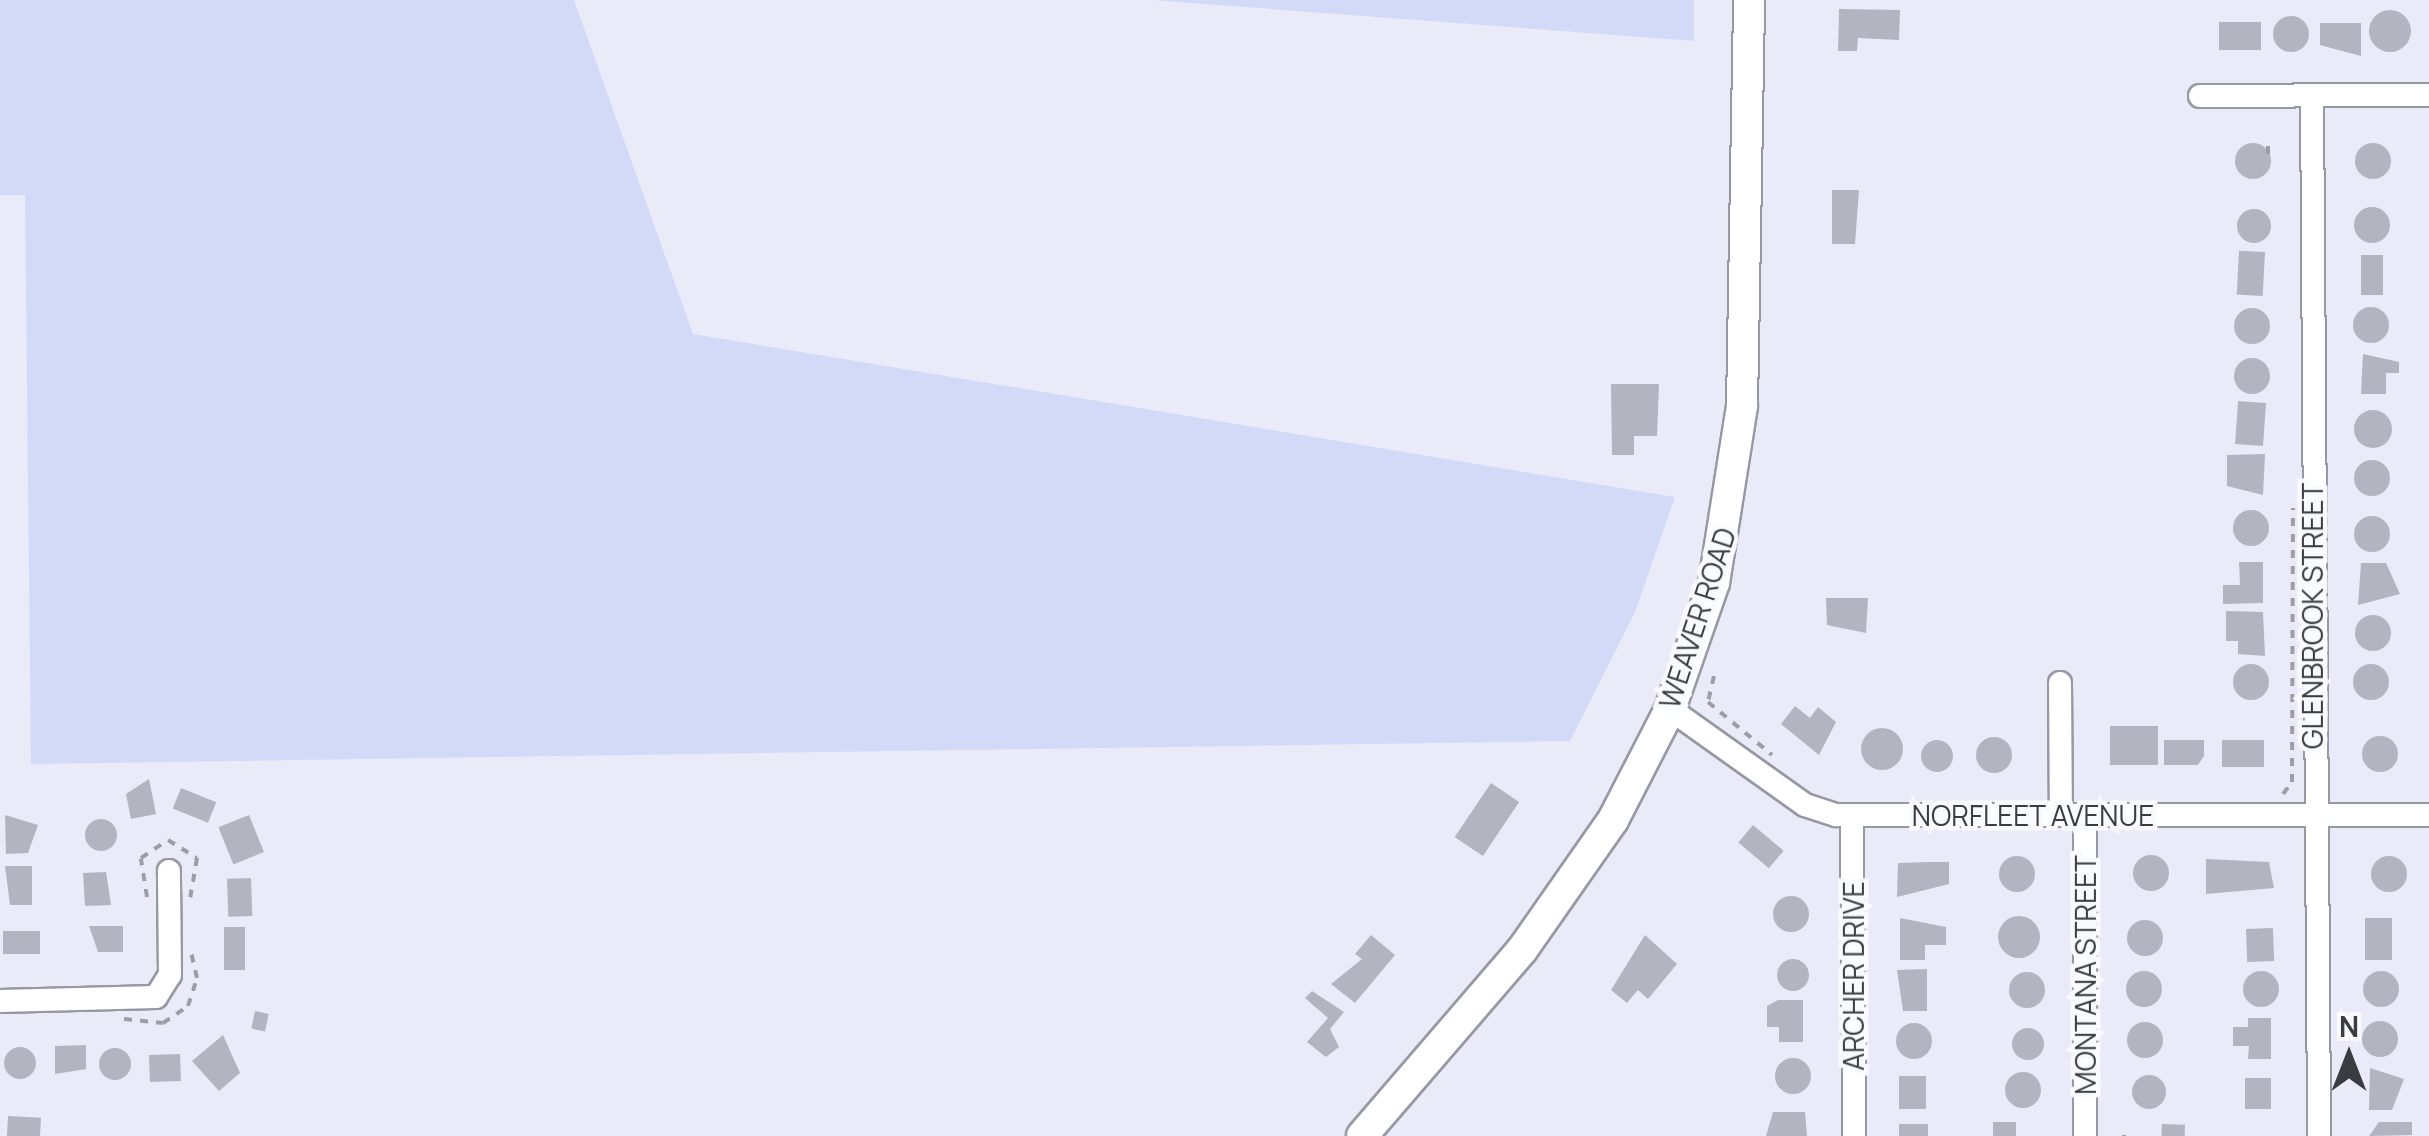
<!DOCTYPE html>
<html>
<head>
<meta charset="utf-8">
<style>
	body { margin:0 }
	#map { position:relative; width:2429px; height:1136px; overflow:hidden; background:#e9ecf8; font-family:Manrope,sans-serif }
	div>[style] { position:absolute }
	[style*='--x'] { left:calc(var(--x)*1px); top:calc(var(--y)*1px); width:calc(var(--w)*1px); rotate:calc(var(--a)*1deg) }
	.green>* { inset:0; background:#d3daf8 }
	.building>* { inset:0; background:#b2b4bf; transform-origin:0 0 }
	.round { border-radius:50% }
	.path>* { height:4px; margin-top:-2px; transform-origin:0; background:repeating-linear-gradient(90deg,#9c9ea7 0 8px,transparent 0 16px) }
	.roads { filter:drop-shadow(2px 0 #9699a3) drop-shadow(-2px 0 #9699a3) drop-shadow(0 2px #9699a3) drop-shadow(0 -2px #9699a3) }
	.minor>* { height:22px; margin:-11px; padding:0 11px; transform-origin:11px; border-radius:11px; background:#fff }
	.secondary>* { height:30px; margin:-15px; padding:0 15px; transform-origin:15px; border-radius:15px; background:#fff }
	span { translate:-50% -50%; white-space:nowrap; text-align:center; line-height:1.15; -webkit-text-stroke:9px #f8fafe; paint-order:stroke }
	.street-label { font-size:28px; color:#3b3c41 }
	.north { position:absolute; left:2299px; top:1006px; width:100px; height:100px; -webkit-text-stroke:8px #f8fafe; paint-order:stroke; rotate:0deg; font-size:28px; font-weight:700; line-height:40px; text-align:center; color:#3b3c41 }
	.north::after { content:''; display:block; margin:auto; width:35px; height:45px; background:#3b3c41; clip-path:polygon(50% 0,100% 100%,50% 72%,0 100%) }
</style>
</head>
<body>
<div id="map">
	<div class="green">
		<i style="clip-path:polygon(0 0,574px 0,693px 334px,1675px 497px,1635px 612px,1570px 741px,31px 764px,25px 195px,0 195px)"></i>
		<i style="clip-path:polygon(1152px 0,1694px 0,1694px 41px)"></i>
	</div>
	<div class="building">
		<i style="clip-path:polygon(1839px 9px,1900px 10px,1899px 40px,1858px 38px,1857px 51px,1838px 51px)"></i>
		<i class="round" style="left:2369px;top:10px;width:42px;height:42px"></i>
		<i class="round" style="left:2273px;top:16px;width:36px;height:36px"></i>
		<i style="left:2219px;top:22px;width:42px;height:28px"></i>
		<i style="clip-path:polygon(2320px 23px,2361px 23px,2361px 56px,2320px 45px)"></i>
		<i class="round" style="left:2355px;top:143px;width:36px;height:36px"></i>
		<i class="round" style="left:2235px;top:143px;width:36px;height:36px"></i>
		<i style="clip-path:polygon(1832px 190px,1859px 190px,1855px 244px,1832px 244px)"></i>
		<i class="round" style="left:2354px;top:207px;width:36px;height:36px"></i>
		<i class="round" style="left:2237px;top:209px;width:34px;height:34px"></i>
		<i style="left:2265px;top:252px;width:44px;height:26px;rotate:93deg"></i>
		<i style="left:2361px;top:255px;width:22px;height:40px"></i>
		<i class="round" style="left:2353px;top:307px;width:36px;height:36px"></i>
		<i class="round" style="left:2234px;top:308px;width:36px;height:36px"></i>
		<i style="clip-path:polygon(2363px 354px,2399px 362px,2399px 373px,2386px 373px,2386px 394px,2361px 394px)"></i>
		<i class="round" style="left:2234px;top:358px;width:36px;height:36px"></i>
		<i style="clip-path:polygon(1611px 384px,1659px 384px,1657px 436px,1634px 436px,1634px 455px,1612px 455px)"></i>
		<i style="left:2266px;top:403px;width:43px;height:28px;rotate:94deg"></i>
		<i class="round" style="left:2354px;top:410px;width:38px;height:38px"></i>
		<i style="clip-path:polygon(2265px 454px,2263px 495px,2227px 486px,2227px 455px)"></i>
		<i class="round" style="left:2354px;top:460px;width:36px;height:36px"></i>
		<i class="round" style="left:2233px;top:510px;width:36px;height:36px"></i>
		<i class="round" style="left:2354px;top:516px;width:36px;height:36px"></i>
		<i style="clip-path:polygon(2239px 562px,2263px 562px,2263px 603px,2223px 604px,2223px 585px,2240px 585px)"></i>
		<i style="clip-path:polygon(2361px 563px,2386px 563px,2400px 594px,2358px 605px)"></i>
		<i style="clip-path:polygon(1826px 598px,1868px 598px,1866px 633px,1827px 625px)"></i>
		<i style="clip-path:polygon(2226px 611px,2263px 612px,2265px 656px,2238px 654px,2238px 641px,2226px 641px)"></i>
		<i class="round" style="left:2355px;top:615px;width:36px;height:36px"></i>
		<i class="round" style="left:2233px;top:664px;width:36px;height:36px"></i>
		<i class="round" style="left:2353px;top:664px;width:36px;height:36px"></i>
		<i style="clip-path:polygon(1795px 706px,1810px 718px,1818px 707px,1836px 722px,1819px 755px,1781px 724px)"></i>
		<i style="left:2110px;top:726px;width:48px;height:39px"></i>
		<i class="round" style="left:1861px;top:728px;width:42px;height:42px"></i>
		<i class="round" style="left:2362px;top:736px;width:36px;height:36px"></i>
		<i class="round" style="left:1976px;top:737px;width:36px;height:36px"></i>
		<i class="round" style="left:1921px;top:740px;width:32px;height:32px"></i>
		<i style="clip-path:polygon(2164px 740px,2204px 740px,2204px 756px,2198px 765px,2164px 765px)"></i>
		<i style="left:2222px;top:740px;width:42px;height:27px"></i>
		<i style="clip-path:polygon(149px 779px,156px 814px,131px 819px,126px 794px)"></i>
		<i style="left:1491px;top:783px;width:34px;height:65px;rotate:34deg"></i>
		<i style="left:181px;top:788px;width:38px;height:22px;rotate:22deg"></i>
		<i style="clip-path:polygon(5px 815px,38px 825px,28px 853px,6px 854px)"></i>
		<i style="left:249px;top:815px;width:40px;height:33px;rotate:68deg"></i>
		<i class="round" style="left:85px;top:819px;width:32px;height:32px"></i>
		<i style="left:1753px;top:825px;width:40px;height:23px;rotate:40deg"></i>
		<i class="round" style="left:2133px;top:855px;width:36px;height:36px"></i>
		<i class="round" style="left:2371px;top:856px;width:36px;height:36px"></i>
		<i class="round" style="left:1999px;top:856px;width:36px;height:36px"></i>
		<i style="clip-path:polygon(2206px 859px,2269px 862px,2274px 888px,2206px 894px)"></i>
		<i style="clip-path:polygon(1930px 862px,1949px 862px,1949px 884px,1897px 897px,1898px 863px)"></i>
		<i style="clip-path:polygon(5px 866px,32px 866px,32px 905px,10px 905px)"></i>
		<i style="clip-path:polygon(106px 872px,111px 905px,85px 906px,83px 873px)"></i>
		<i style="left:251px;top:878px;width:38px;height:24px;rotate:88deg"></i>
		<i class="round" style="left:1773px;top:896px;width:36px;height:36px"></i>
		<i class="round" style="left:1998px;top:916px;width:42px;height:42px"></i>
		<i style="clip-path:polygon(1900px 918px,1946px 927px,1946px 945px,1925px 945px,1925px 960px,1900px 960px)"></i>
		<i style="left:2365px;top:918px;width:27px;height:42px"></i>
		<i class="round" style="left:2127px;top:920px;width:36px;height:36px"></i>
		<i style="clip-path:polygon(89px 926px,123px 926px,123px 952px,98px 952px)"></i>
		<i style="left:245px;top:927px;width:43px;height:21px;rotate:90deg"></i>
		<i style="left:2273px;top:928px;width:33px;height:27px;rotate:88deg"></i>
		<i style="left:3px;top:931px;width:37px;height:23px"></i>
		<i style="clip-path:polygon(1371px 935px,1395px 955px,1355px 1003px,1331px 984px,1362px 959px,1355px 954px)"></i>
		<i style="clip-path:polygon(1645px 935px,1677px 964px,1648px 999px,1638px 990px,1627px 1003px,1611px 990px)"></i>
		<i class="round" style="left:1777px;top:959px;width:32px;height:32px"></i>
		<i style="clip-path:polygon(1927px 969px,1927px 1011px,1903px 1011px,1897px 970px)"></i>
		<i class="round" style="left:2363px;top:971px;width:36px;height:36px"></i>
		<i class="round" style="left:2126px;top:971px;width:36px;height:36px"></i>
		<i class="round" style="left:2243px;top:971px;width:36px;height:36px"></i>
		<i class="round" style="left:2009px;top:972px;width:36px;height:36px"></i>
		<i style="clip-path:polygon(1312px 991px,1344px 1012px,1330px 1029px,1339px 1047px,1326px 1057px,1307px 1042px,1328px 1018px,1305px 998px)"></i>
		<i style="clip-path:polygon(1778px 1000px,1803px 1000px,1803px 1042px,1779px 1042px,1779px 1027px,1767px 1027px,1767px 1006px)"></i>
		<i style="left:255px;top:1011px;width:14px;height:18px;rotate:12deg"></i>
		<i style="clip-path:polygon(2248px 1018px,2271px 1018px,2271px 1059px,2248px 1059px,2249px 1046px,2233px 1046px,2233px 1027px,2248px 1027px)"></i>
		<i class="round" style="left:2362px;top:1021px;width:36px;height:36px"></i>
		<i class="round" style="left:2127px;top:1022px;width:36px;height:36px"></i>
		<i class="round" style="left:1896px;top:1023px;width:36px;height:36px"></i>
		<i class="round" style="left:2012px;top:1028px;width:32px;height:32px"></i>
		<i style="clip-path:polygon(223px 1035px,240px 1073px,219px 1091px,192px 1061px)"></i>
		<i style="clip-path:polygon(86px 1045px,86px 1069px,55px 1074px,55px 1046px)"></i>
		<i class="round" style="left:4px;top:1047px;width:32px;height:32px"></i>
		<i class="round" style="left:99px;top:1048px;width:32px;height:32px"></i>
		<i style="left:180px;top:1054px;width:27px;height:31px;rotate:88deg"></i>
		<i class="round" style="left:1775px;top:1058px;width:36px;height:36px"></i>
		<i style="clip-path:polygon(2370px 1068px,2404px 1079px,2392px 1110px,2369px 1110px)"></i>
		<i class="round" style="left:2005px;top:1072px;width:36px;height:36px"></i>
		<i class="round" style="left:2132px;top:1075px;width:34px;height:34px"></i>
		<i style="left:1899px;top:1076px;width:27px;height:33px"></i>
		<i style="left:2245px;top:1078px;width:26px;height:31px"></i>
		<i style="clip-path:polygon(1773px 1112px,1805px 1112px,1807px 1136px,1766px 1136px)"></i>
		<i style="left:8px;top:1116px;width:33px;height:20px;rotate:3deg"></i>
		<i style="left:1993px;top:1122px;width:23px;height:14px"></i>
		<i style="clip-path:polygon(2379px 1122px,2412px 1122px,2412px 1135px,2369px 1136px)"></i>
		<i style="left:1899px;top:1124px;width:29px;height:12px"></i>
		<i style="left:2162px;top:1124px;width:23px;height:12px;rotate:2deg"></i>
	</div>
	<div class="path">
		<i style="--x:2268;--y:146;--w:12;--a:90"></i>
		<i style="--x:1714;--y:676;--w:27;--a:103"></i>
		<i style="--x:1708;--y:702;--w:83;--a:39.6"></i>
		<i style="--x:2283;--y:794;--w:15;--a:-53"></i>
		<i style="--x:2292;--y:782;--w:274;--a:-89.8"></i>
		<i style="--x:147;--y:897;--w:39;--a:-99"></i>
		<i style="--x:141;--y:858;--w:32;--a:-34"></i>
		<i style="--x:168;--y:840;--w:34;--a:32"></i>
		<i style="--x:197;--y:858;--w:42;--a:99.7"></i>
		<i style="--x:124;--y:1019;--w:39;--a:6"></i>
		<i style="--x:163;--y:1023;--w:30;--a:-34"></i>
		<i style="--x:188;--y:1006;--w:29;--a:-72"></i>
		<i style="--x:197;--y:978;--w:26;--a:-103"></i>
		<i style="--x:2124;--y:1135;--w:1;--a:90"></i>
	</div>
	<div class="roads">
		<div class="minor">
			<i style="--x:2312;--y:95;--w:1041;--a:89.61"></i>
			<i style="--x:2200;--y:96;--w:229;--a:-0.3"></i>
			<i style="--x:2060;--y:683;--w:132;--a:89.6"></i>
			<i style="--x:1670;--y:709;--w:166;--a:35.4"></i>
			<i style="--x:1805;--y:805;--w:33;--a:18"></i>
			<i style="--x:1836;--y:815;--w:593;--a:0"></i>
			<i style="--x:1852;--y:816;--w:320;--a:89.6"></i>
			<i style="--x:0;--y:1001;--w:156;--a:-1.5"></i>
			<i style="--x:156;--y:997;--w:26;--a:-58"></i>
			<i style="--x:170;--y:975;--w:104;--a:-90.6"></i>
			<i style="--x:2085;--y:1136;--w:321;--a:-90"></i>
		</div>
		<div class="secondary">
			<i style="--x:1362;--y:1136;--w:245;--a:-49.3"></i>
			<i style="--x:1522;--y:950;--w:159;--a:-55"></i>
			<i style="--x:1613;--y:820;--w:125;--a:-62.8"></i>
			<i style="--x:1670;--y:709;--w:133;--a:-70.8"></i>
			<i style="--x:1714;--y:583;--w:179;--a:-81"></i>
			<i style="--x:1742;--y:406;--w:406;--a:-89"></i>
		</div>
	</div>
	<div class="street-label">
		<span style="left:2312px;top:616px;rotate:-90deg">GLENBROOK STREET</span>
		<span style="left:1697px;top:618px;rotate:-72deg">WEAVER ROAD</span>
		<span style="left:2033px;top:815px">NORFLEET AVENUE</span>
		<span style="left:2085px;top:975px;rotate:-90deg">MONTANA STREET</span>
		<span style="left:1853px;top:976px;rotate:-90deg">ARCHER DRIVE</span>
	</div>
	<div class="north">N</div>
</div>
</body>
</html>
